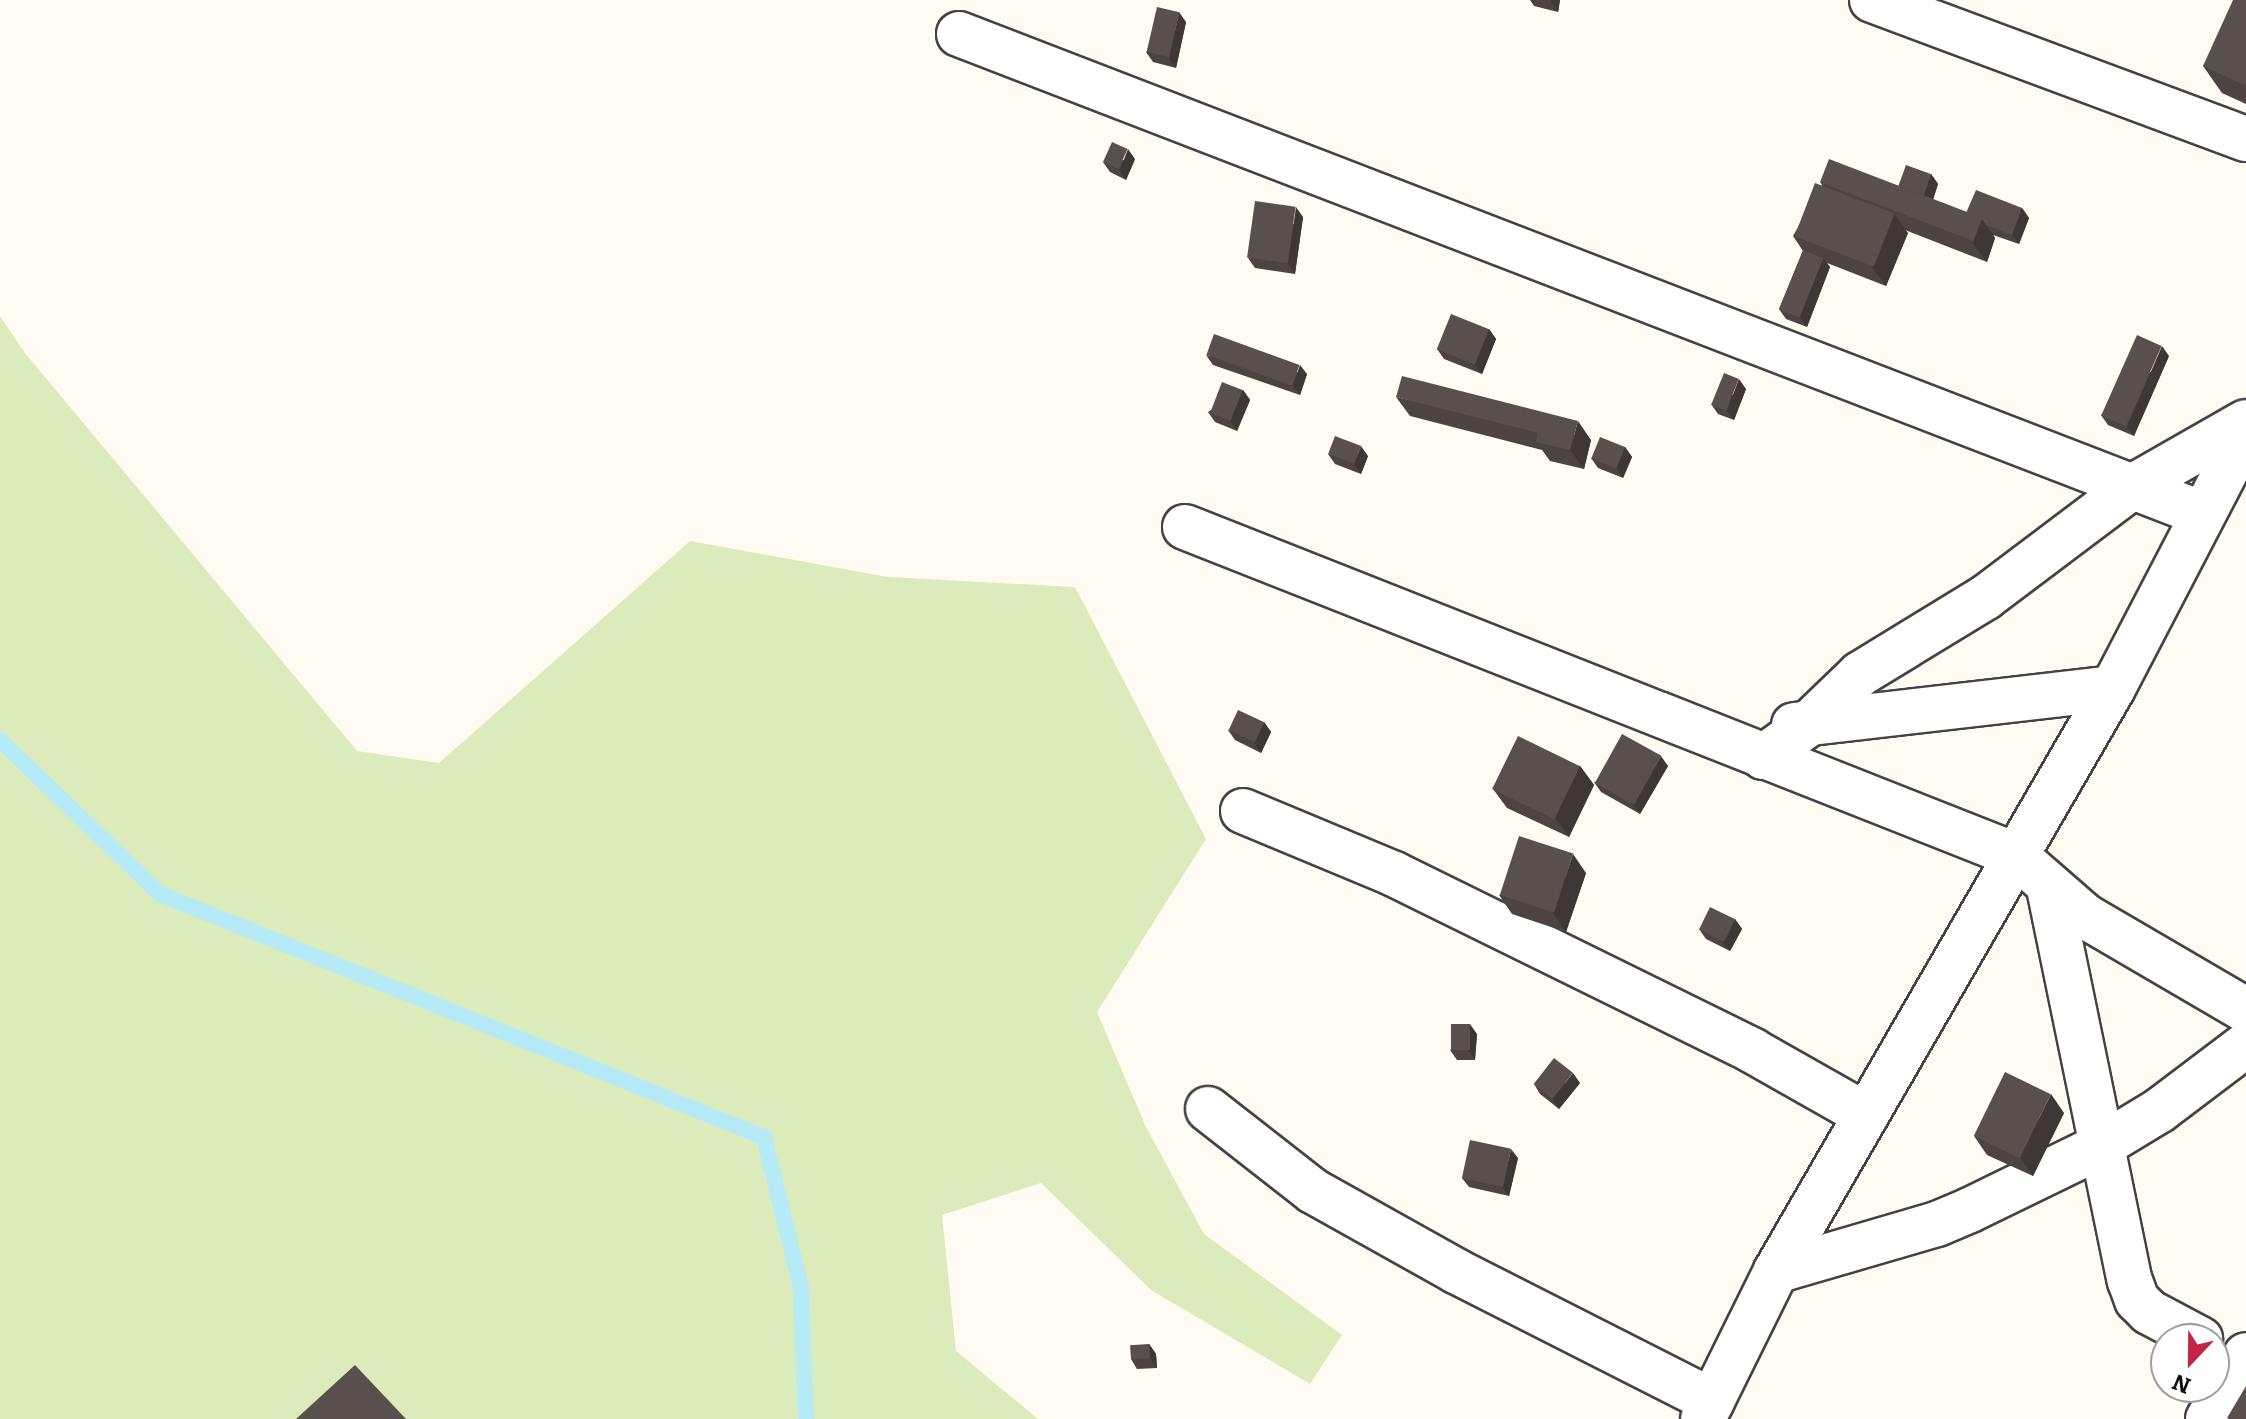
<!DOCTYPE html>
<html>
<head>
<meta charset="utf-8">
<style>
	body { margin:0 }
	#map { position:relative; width:2246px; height:1419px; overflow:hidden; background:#fffbf3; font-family:Bitter,serif }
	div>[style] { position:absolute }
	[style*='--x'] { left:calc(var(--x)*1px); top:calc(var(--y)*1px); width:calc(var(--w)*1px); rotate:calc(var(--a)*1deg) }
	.green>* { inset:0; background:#dcebbb }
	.stream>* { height:16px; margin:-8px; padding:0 8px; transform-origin:8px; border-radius:8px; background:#b7eaf7 }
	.roads { filter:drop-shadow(2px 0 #434343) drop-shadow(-2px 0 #434343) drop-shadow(0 2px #434343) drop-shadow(0 -2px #434343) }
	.minor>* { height:44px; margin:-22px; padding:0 22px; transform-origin:22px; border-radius:22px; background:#fff }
	.wall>* { inset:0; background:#4d4441 }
	.shaded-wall>* { inset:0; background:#3e3735 }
	.building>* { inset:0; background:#594f4c; transform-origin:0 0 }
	span { translate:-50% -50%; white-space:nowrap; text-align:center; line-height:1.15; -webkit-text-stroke:8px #fff; paint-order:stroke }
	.north { position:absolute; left:2150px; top:1323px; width:80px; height:80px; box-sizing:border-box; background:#fff; border:2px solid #9f9f9f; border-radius:50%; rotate:202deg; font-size:22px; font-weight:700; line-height:32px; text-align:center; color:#101010 }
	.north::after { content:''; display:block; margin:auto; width:28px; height:36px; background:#c32547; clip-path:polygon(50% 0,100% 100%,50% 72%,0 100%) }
</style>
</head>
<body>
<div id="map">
	<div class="green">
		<i style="clip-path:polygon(0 316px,25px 353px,357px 751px,439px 763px,690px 541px,888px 577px,1075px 587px,1206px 839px,1097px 1012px,1146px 1127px,1204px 1234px,1342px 1335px,1310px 1384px,1151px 1290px,1041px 1183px,942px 1215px,956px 1351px,1038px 1419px,0 1419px)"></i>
	</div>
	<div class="stream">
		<i style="--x:0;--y:740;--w:222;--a:43.9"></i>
		<i style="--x:160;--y:894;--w:651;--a:21.92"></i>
		<i style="--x:764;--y:1137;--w:155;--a:76.2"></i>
		<i style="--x:801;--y:1288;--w:131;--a:87.8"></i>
	</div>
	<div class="roads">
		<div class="minor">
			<i style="--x:1872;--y:0;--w:399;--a:20.4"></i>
			<i style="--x:959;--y:34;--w:1333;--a:21.1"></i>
			<i style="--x:1185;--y:527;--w:892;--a:21.56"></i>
			<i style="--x:2015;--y:855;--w:93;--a:41.1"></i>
			<i style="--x:2085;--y:916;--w:186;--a:30.3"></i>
			<i style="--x:1794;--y:725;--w:321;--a:-6.6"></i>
			<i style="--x:1763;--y:757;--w:53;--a:-35.8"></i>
			<i style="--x:1806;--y:726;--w:75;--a:-43.9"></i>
			<i style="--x:1860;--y:674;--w:148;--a:-31.4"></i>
			<i style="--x:1986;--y:597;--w:183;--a:-37"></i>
			<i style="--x:2132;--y:487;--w:131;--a:-29.7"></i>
			<i style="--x:1243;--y:811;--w:164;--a:22.6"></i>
			<i style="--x:1394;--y:874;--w:400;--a:26.2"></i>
			<i style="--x:1753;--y:1051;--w:130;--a:29.5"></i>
			<i style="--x:2049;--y:888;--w:401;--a:78.4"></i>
			<i style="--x:2130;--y:1281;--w:20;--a:70"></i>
			<i style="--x:2137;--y:1300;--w:17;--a:45"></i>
			<i style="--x:2149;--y:1312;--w:58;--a:27.9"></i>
			<i style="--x:1208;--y:1109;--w:133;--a:38"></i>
			<i style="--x:1313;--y:1191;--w:164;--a:29.2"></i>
			<i style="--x:1456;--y:1271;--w:287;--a:26.9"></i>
			<i style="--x:1776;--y:1271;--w:168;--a:-16.3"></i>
			<i style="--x:1937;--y:1224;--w:36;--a:-23"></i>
			<i style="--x:1970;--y:1210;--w:144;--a:-26"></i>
			<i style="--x:2099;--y:1147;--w:71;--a:-31.2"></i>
			<i style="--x:2160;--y:1110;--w:108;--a:-37.1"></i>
			<i style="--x:1703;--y:1419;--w:165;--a:-63.7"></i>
			<i style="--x:1776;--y:1271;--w:673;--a:-59.97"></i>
			<i style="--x:2113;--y:688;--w:288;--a:-62.5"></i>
			<i style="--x:2208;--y:1419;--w:74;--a:-59.3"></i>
		</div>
	</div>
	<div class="wall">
		<i style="clip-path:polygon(1530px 0,1560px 0,1558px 12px,1534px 6px)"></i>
		<i style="clip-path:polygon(2246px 0,2246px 104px,2222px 93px,2203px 66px)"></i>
		<i style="clip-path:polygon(1186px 22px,1176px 68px,1153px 62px,1146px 52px)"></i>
		<i style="clip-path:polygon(1135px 159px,1126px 180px,1110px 172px,1103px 162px)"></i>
		<i style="clip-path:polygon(1931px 174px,1938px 184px,1933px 200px,1966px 213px,2022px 208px,2029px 218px,2019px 244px,1993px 235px,1995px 238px,1987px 262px,1905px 230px,1908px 233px,1886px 286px,1827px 263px,1830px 267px,1807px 327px,1786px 319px,1779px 309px,1803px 251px,1793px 236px,1822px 185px,1820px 182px,1898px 186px)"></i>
		<i style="clip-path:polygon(1303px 217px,1295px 274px,1255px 268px,1248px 258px)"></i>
		<i style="clip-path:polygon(1489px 329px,1496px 339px,1482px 374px,1444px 359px,1437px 349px)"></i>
		<i style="clip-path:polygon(1206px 355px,1307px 374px,1300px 395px,1213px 365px)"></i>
		<i style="clip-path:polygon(2169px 356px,2134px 436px,2108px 425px,2101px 415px)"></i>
		<i style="clip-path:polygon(1746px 389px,1734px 420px,1718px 414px,1711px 404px)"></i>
		<i style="clip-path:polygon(1243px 390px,1250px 400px,1237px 431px,1215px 422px,1208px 412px)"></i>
		<i style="clip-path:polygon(1396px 397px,1591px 440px,1584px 469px,1550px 461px,1542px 450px,1410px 416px)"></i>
		<i style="clip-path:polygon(1625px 447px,1632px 457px,1623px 478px,1598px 468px,1591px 458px)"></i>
		<i style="clip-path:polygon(1328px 454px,1368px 456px,1361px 474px,1335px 464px)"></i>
		<i style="clip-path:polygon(1264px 722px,1271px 732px,1261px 753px,1235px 740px,1228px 730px)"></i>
		<i style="clip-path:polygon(1580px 766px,1594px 785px,1569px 837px,1507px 808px,1493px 789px)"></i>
		<i style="clip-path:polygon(1668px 766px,1640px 814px,1601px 792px,1594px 782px)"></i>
		<i style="clip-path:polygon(1586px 873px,1566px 932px,1512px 914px,1499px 895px)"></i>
		<i style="clip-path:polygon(1735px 919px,1742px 929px,1730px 951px,1706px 939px,1699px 929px)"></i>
		<i style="clip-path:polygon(1477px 1034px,1475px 1060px,1457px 1060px,1450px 1050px)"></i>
		<i style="clip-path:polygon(1580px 1083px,1559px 1109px,1540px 1094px,1534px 1084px)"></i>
		<i style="clip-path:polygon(2064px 1113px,2033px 1176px,1987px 1155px,1974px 1136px)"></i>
		<i style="clip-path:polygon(1518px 1158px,1509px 1196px,1469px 1187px,1462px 1178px)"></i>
		<i style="clip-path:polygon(1149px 1344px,1156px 1354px,1157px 1368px,1137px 1369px,1131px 1359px)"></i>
	</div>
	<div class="shaded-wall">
		<i style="clip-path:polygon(1551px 0,1560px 0,1558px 12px,1551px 2px)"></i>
		<i style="clip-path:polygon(1179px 12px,1186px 22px,1176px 68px,1169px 58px)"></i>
		<i style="clip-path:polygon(1128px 149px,1135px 159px,1126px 180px,1120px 170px)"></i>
		<i style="clip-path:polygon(1931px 174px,1938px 184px,1930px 208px,1923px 199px)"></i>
		<i style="clip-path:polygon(1296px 207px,1303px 217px,1295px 274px,1288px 264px)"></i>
		<i style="clip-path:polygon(2022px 208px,2029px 218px,2019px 244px,2012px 235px)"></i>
		<i style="clip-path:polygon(1894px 214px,1908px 233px,1886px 286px,1872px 267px)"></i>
		<i style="clip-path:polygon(1982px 219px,1995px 238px,1987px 262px,1973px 243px)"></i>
		<i style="clip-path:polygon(1823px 258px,1830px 267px,1807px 327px,1800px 317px)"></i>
		<i style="clip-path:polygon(1489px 329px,1496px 339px,1482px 374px,1475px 365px)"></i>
		<i style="clip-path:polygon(2162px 346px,2169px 356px,2134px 436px,2127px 427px)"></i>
		<i style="clip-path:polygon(1300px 365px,1307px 374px,1300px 395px,1293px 385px)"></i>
		<i style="clip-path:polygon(1739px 379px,1746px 389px,1734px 420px,1727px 410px)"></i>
		<i style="clip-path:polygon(1243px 390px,1250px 400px,1237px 431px,1230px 421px)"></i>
		<i style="clip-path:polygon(1578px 421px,1591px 440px,1584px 469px,1570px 450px)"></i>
		<i style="clip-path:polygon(1361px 446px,1368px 456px,1361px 474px,1354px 464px)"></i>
		<i style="clip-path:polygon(1625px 447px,1632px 457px,1623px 478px,1616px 468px)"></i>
		<i style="clip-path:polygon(1264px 722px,1271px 732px,1261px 753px,1254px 743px)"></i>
		<i style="clip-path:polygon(1661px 756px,1668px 766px,1640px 814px,1633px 804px)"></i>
		<i style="clip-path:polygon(1580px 766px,1594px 785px,1569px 837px,1555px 818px)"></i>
		<i style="clip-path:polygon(1573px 854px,1586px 873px,1566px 932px,1553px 913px)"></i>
		<i style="clip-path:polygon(1735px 919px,1742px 929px,1730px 951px,1723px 942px)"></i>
		<i style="clip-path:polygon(1470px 1024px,1477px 1034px,1475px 1060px,1468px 1050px)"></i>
		<i style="clip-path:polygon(1573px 1073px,1580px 1083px,1559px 1109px,1552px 1099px)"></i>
		<i style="clip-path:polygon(2051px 1094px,2064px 1113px,2033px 1176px,2020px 1157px)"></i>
		<i style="clip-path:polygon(1511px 1149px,1518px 1158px,1509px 1196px,1502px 1187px)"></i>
		<i style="clip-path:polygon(1149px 1344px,1156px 1354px,1157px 1368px,1150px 1358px)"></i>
	</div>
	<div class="building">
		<i style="clip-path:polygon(2233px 0,2246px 0,2246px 86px,2203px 66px)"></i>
		<i style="left:1157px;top:7px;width:23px;height:46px;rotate:13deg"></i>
		<i style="left:1112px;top:142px;width:17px;height:22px;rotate:24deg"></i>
		<i style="left:1829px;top:159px;width:164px;height:25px;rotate:21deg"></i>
		<i style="left:1906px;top:165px;width:27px;height:22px;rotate:20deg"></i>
		<i style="left:1815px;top:183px;width:85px;height:57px;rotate:21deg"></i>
		<i style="clip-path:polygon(1976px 190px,2022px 208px,2012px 235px,1986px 225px,1982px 219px,1966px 213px)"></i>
		<i style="left:1255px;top:201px;width:41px;height:57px;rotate:8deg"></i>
		<i style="left:1803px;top:250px;width:22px;height:64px;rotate:22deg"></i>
		<i style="left:1451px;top:314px;width:41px;height:38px;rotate:22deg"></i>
		<i style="left:1214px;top:334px;width:91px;height:22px;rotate:20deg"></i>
		<i style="left:2137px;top:335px;width:27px;height:88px;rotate:24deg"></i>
		<i style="left:1724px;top:373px;width:16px;height:34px;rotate:22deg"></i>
		<i style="clip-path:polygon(1402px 376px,1578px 421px,1570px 450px,1536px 442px,1538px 433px,1396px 397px)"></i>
		<i style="left:1222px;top:382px;width:22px;height:33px;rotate:21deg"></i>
		<i style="left:1335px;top:436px;width:28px;height:19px;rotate:21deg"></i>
		<i style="left:1600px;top:437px;width:27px;height:23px;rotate:22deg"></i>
		<i style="left:1238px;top:710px;width:29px;height:22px;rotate:25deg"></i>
		<i style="left:1622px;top:734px;width:45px;height:56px;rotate:29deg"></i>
		<i style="left:1518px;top:736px;width:69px;height:59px;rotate:26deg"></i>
		<i style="left:1519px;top:836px;width:57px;height:62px;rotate:18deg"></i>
		<i style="left:1710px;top:907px;width:28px;height:25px;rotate:26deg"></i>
		<i style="left:1451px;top:1024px;width:19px;height:26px"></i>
		<i style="left:1554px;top:1058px;width:24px;height:33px;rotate:38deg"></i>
		<i style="left:2005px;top:1072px;width:51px;height:71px;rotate:26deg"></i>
		<i style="left:1470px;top:1140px;width:42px;height:39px;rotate:12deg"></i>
		<i style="left:1149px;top:1344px;width:14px;height:19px;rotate:86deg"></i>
		<i style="clip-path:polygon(355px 1365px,406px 1419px,296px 1419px)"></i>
		<i style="clip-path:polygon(2246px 1386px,2246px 1419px,2229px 1419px,2227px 1418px)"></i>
	</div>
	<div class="north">N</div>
</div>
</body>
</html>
